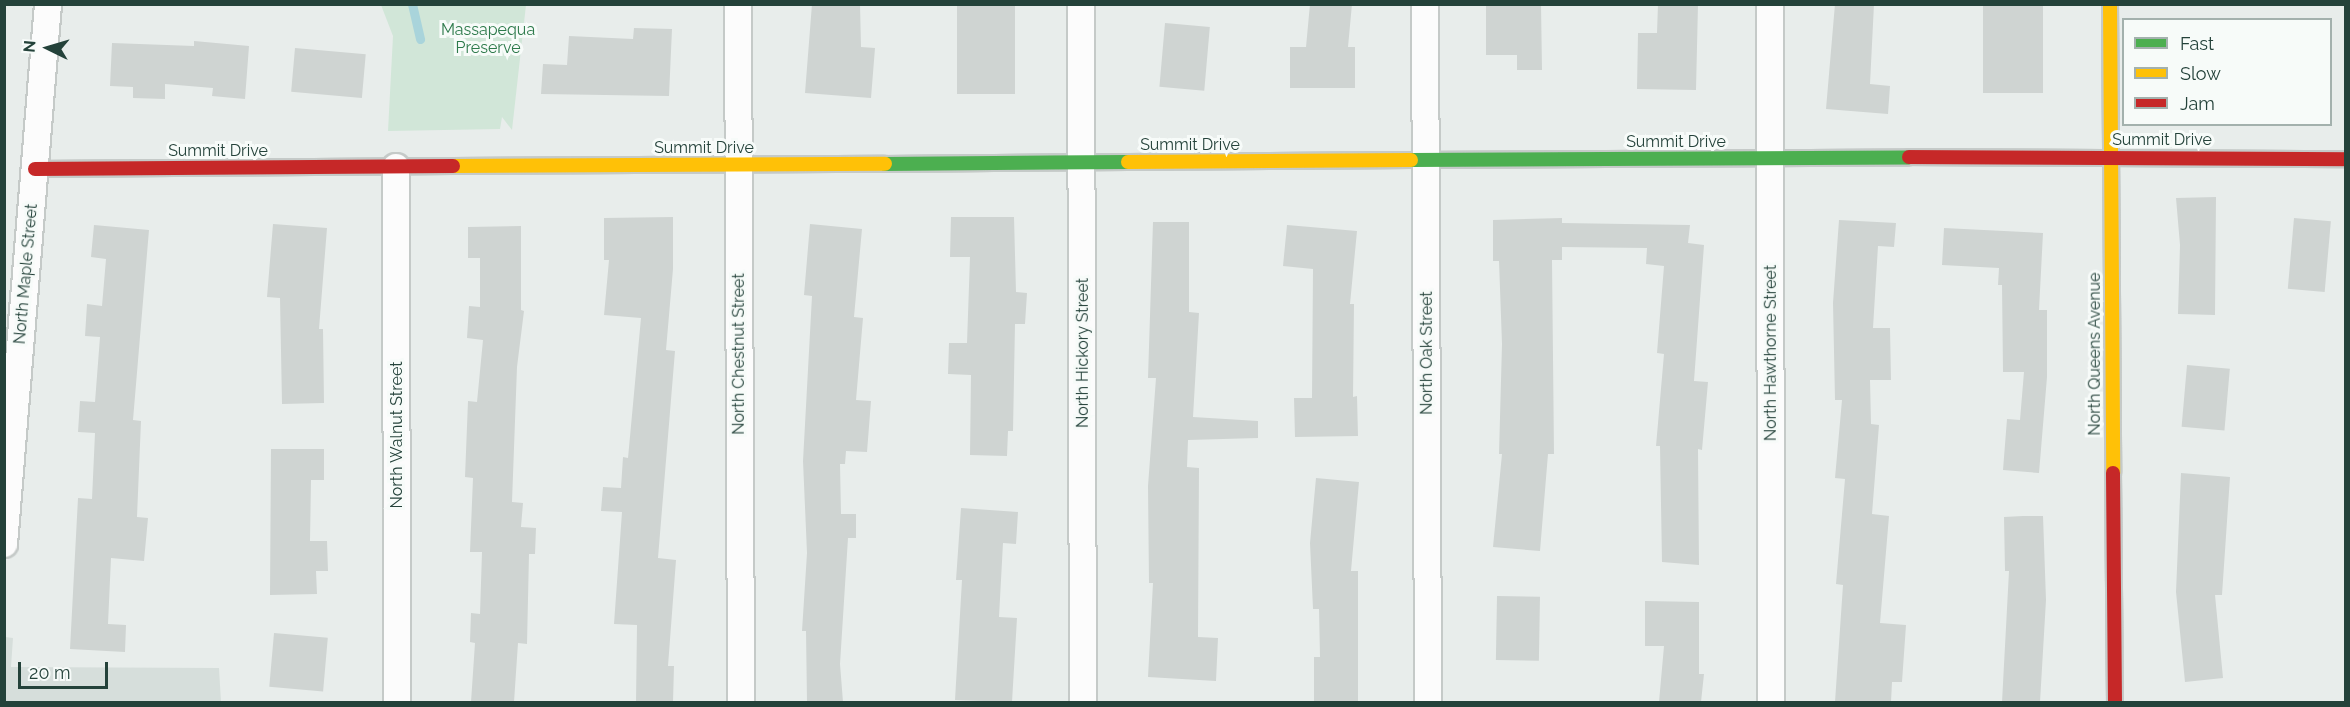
<!DOCTYPE html>
<html>
<head>
<meta charset="utf-8">
<style>
	body { margin:0 }
	#map { position:relative; width:2350px; height:707px; overflow:hidden; background:#e8edeb; font-family:Raleway,sans-serif }
	div>[style] { position:absolute }
	[style*='--x'] { left:calc(var(--x)*1px); top:calc(var(--y)*1px); width:calc(var(--w)*1px); rotate:calc(var(--a)*1deg) }
	.built>* { inset:0; background:#d6dedb }
	.green>* { inset:0; background:#d1e6d8 }
	.stream>* { height:9px; margin:-4.5px; padding:0 4.5px; transform-origin:4.5px; border-radius:4.5px; background:#a9d4db }
	.building>* { inset:0; background:#cfd4d2; transform-origin:0 0 }
	.roads { filter:drop-shadow(2px 0 #c5cac8) drop-shadow(-2px 0 #c5cac8) drop-shadow(0 2px #c5cac8) drop-shadow(0 -2px #c5cac8) }
	.street>* { height:26px; margin:-13px; padding:0 13px; transform-origin:13px; border-radius:13px; background:#fcfcfc }
	.fast>* { height:14px; margin:-7px; padding:0 7px; transform-origin:7px; border-radius:7px; background:#4caf50 }
	.slow>* { height:14px; margin:-7px; padding:0 7px; transform-origin:7px; border-radius:7px; background:#ffc107 }
	.jam>* { height:14px; margin:-7px; padding:0 7px; transform-origin:7px; border-radius:7px; background:#c62828 }
	span { translate:-50% -50%; white-space:nowrap; text-align:center; line-height:1.15; -webkit-text-stroke:6px #f7fbf9; paint-order:stroke }
	.park-label { font-size:16px; color:#2d7a4b }
	.street-label { font-size:16px; color:#24423a }
	.frame { position:absolute; inset:0; border:6px solid #24423a; pointer-events:none }
	.legend { position:absolute; left:2122px; top:18px; width:210px; height:108px; box-sizing:border-box; background:#f7fbf9; border:2px solid #a3b1ad; margin:0; padding:8px 10px; list-style:none; font-size:18px; color:#24423a }
	.legend li { display:flex; align-items:center; gap:12px; height:30px }
	.legend b { width:30px; border:2px solid #a3b1ad }
	.north { position:absolute; left:18px; top:18px; width:60px; height:60px; -webkit-text-stroke:4px #f7fbf9; paint-order:stroke; rotate:275deg; font-size:16px; font-weight:700; line-height:24px; text-align:center; color:#24423a }
	.north::after { content:''; display:block; margin:auto; width:21px; height:27px; background:#24423a; clip-path:polygon(50% 0,100% 100%,50% 72%,0 100%) }
	.scale { position:absolute; left:18px; top:662px; width:90px; height:27px; box-sizing:border-box; border:3px solid #24423a; border-top:0; padding-left:8px; font-size:18px; line-height:21px; white-space:nowrap; color:#24423a; -webkit-text-stroke:4px #f7fbf9; paint-order:stroke }
</style>
</head>
<body>
<div id="map">
	<div class="built">
		<i style="clip-path:polygon(5px 637px,13px 638px,11px 667px,219px 668px,221px 702px,5px 702px)"></i>
	</div>
	<div class="green">
		<i style="clip-path:polygon(381px 5px,526px 5px,512px 130px,502px 117px,500px 129px,388px 131px,393px 36px)"></i>
	</div>
	<div class="stream">
		<i style="--x:412;--y:4;--w:36;--a:77"></i>
	</div>
	<div class="building">
		<i style="clip-path:polygon(812px 4px,860px 4px,861px 47px,875px 48px,871px 98px,805px 93px)"></i>
		<i style="left:957px;top:4px;width:58px;height:90px"></i>
		<i style="clip-path:polygon(1310px 4px,1352px 4px,1348px 47px,1355px 47px,1355px 88px,1290px 88px,1290px 47px,1306px 47px)"></i>
		<i style="clip-path:polygon(1486px 4px,1541px 4px,1542px 70px,1517px 70px,1517px 55px,1486px 55px)"></i>
		<i style="clip-path:polygon(1658px 4px,1698px 4px,1696px 90px,1637px 89px,1638px 33px,1657px 33px)"></i>
		<i style="clip-path:polygon(1835px 4px,1874px 4px,1870px 84px,1890px 86px,1888px 114px,1826px 109px)"></i>
		<i style="left:1983px;top:4px;width:60px;height:89px"></i>
		<i style="left:1165px;top:23px;width:45px;height:64px;rotate:5deg"></i>
		<i style="clip-path:polygon(634px 28px,672px 29px,669px 96px,541px 94px,543px 64px,567px 65px,569px 36px,633px 39px)"></i>
		<i style="clip-path:polygon(194px 41px,249px 46px,245px 99px,212px 96px,213px 88px,165px 84px,165px 99px,133px 98px,133px 87px,110px 86px,112px 43px,194px 46px)"></i>
		<i style="left:295px;top:48px;width:71px;height:44px;rotate:5deg"></i>
		<i style="clip-path:polygon(2216px 197px,2215px 315px,2178px 314px,2180px 245px,2176px 198px)"></i>
		<i style="clip-path:polygon(673px 217px,673px 269px,666px 350px,675px 351px,658px 558px,676px 560px,668px 666px,674px 666px,673px 702px,636px 702px,637px 625px,614px 624px,622px 512px,601px 511px,603px 487px,621px 488px,623px 457px,628px 458px,641px 318px,604px 315px,609px 260px,604px 260px,604px 218px)"></i>
		<i style="clip-path:polygon(951px 217px,1014px 217px,1016px 292px,1027px 293px,1025px 324px,1015px 324px,1013px 431px,1008px 431px,1007px 456px,970px 455px,971px 375px,948px 374px,949px 343px,967px 343px,970px 257px,950px 257px)"></i>
		<i style="clip-path:polygon(1562px 218px,1562px 223px,1690px 225px,1688px 243px,1704px 245px,1694px 381px,1708px 382px,1702px 450px,1698px 449px,1699px 565px,1662px 562px,1660px 446px,1656px 446px,1664px 354px,1657px 353px,1664px 266px,1646px 264px,1647px 248px,1562px 247px,1562px 260px,1552px 260px,1554px 454px,1548px 454px,1540px 551px,1493px 547px,1502px 454px,1499px 454px,1502px 344px,1499px 261px,1493px 261px,1493px 220px)"></i>
		<i style="left:2294px;top:218px;width:37px;height:71px;rotate:5deg"></i>
		<i style="clip-path:polygon(1839px 220px,1896px 223px,1894px 247px,1878px 246px,1873px 328px,1890px 328px,1891px 380px,1870px 380px,1871px 424px,1879px 425px,1872px 514px,1889px 516px,1880px 623px,1906px 625px,1902px 682px,1892px 682px,1891px 702px,1835px 702px,1843px 585px,1836px 584px,1845px 479px,1835px 478px,1842px 400px,1835px 400px,1833px 303px)"></i>
		<i style="clip-path:polygon(1153px 222px,1189px 222px,1189px 312px,1199px 313px,1193px 417px,1258px 421px,1258px 438px,1188px 440px,1187px 467px,1199px 468px,1198px 637px,1218px 638px,1216px 681px,1148px 677px,1153px 583px,1149px 583px,1148px 486px,1156px 378px,1148px 378px)"></i>
		<i style="clip-path:polygon(273px 224px,327px 228px,319px 329px,323px 329px,324px 403px,282px 404px,280px 298px,267px 297px)"></i>
		<i style="clip-path:polygon(810px 224px,862px 229px,854px 317px,863px 318px,856px 400px,871px 401px,867px 452px,846px 451px,845px 464px,840px 464px,841px 514px,856px 514px,856px 538px,848px 538px,840px 664px,843px 702px,807px 702px,806px 631px,802px 631px,807px 553px,803px 461px,812px 296px,804px 295px)"></i>
		<i style="clip-path:polygon(94px 225px,149px 230px,133px 420px,141px 421px,137px 517px,148px 518px,144px 561px,111px 558px,108px 624px,126px 625px,125px 652px,70px 649px,78px 498px,92px 499px,95px 433px,78px 432px,80px 401px,95px 402px,100px 337px,85px 336px,87px 304px,102px 306px,106px 259px,91px 257px)"></i>
		<i style="clip-path:polygon(1287px 225px,1357px 231px,1350px 304px,1354px 304px,1353px 397px,1357px 396px,1358px 436px,1295px 437px,1294px 398px,1312px 398px,1313px 269px,1283px 266px)"></i>
		<i style="clip-path:polygon(521px 226px,521px 310px,524px 311px,517px 367px,512px 502px,523px 503px,521px 527px,536px 528px,535px 554px,529px 554px,527px 644px,518px 643px,514px 702px,471px 702px,475px 643px,470px 642px,471px 613px,480px 614px,482px 552px,470px 552px,473px 478px,465px 477px,468px 401px,477px 402px,483px 340px,467px 338px,469px 306px,480px 307px,480px 258px,468px 258px,468px 227px)"></i>
		<i style="clip-path:polygon(1944px 228px,2043px 233px,2039px 310px,2047px 310px,2047px 377px,2039px 473px,2003px 470px,2007px 419px,2020px 420px,2024px 372px,2003px 372px,2002px 285px,1998px 285px,1999px 268px,1942px 265px)"></i>
		<i style="left:2187px;top:365px;width:43px;height:62px;rotate:5deg"></i>
		<i style="clip-path:polygon(271px 449px,324px 449px,324px 480px,311px 480px,310px 541px,327px 541px,328px 571px,316px 571px,317px 594px,270px 595px)"></i>
		<i style="clip-path:polygon(2181px 473px,2230px 477px,2222px 595px,2215px 595px,2223px 678px,2185px 682px,2176px 592px)"></i>
		<i style="clip-path:polygon(1316px 478px,1359px 482px,1351px 571px,1358px 571px,1358px 702px,1314px 702px,1314px 657px,1320px 657px,1319px 609px,1313px 609px,1310px 543px)"></i>
		<i style="clip-path:polygon(961px 508px,1018px 512px,1016px 544px,1003px 543px,999px 617px,1017px 618px,1012px 702px,955px 700px,962px 580px,956px 580px)"></i>
		<i style="clip-path:polygon(2023px 516px,2043px 516px,2046px 600px,2040px 702px,2002px 702px,2009px 571px,2005px 571px,2004px 517px)"></i>
		<i style="left:1497px;top:596px;width:43px;height:64px;rotate:1deg"></i>
		<i style="clip-path:polygon(1645px 601px,1699px 602px,1699px 674px,1704px 674px,1701px 702px,1659px 702px,1664px 646px,1645px 646px)"></i>
		<i style="left:274px;top:633px;width:54px;height:54px;rotate:5deg"></i>
	</div>
	<div class="roads">
		<div class="street">
			<i style="--x:738;--y:4;--w:698;--a:89.75"></i>
			<i style="--x:1081;--y:4;--w:698;--a:89.84"></i>
			<i style="--x:1425;--y:4;--w:698;--a:89.75"></i>
			<i style="--x:1770;--y:4;--w:698;--a:89.92"></i>
			<i style="--x:396;--y:167;--w:535;--a:89.89"></i>
			<i style="--x:4;--y:544;--w:542;--a:-85.34"></i>
		</div>
		<div class="fast">
			<i style="--x:1411;--y:160;--w:498;--a:-0.3"></i>
			<i style="--x:885;--y:164;--w:243;--a:-0.5"></i>
		</div>
		<div class="slow">
			<i style="--x:2110;--y:4;--w:469;--a:89.6"></i>
			<i style="--x:1128;--y:162;--w:283;--a:-0.4"></i>
			<i style="--x:453;--y:166;--w:432;--a:-0.3"></i>
		</div>
		<div class="jam">
			<i style="--x:1909;--y:157;--w:437;--a:0.3"></i>
			<i style="--x:35;--y:169;--w:418;--a:-0.4"></i>
			<i style="--x:2113;--y:473;--w:229;--a:89.5"></i>
		</div>
	</div>
	<div class="park-label">
		<span style="left:488px;top:39px">Massapequa<br>Preserve</span>
	</div>
	<div class="street-label">
		<span style="left:2162px;top:140px">Summit Drive</span>
		<span style="left:1676px;top:142px">Summit Drive</span>
		<span style="left:1190px;top:145px">Summit Drive</span>
		<span style="left:704px;top:148px">Summit Drive</span>
		<span style="left:218px;top:151px">Summit Drive</span>
		<span style="left:26px;top:274px;rotate:-85deg">North Maple Street</span>
		<span style="left:1083px;top:353px;rotate:-90deg">North Hickory Street</span>
		<span style="left:1427px;top:353px;rotate:-90deg">North Oak Street</span>
		<span style="left:1771px;top:353px;rotate:-90deg">North Hawthorne Street</span>
		<span style="left:739px;top:354px;rotate:-90deg">North Chestnut Street</span>
		<span style="left:2095px;top:354px;rotate:-90deg">North Queens Avenue</span>
		<span style="left:397px;top:435px;rotate:-90deg">North Walnut Street</span>
	</div>
	<div class="frame"></div>
	<ul class="legend">
	<li><b style="height:8px;background:#4caf50"></b>Fast</li>
	<li><b style="height:8px;background:#ffc107"></b>Slow</li>
	<li><b style="height:8px;background:#c62828"></b>Jam</li>
	</ul>
	<div class="north">N</div>
	<div class="scale">20 m</div>
</div>
</body>
</html>
